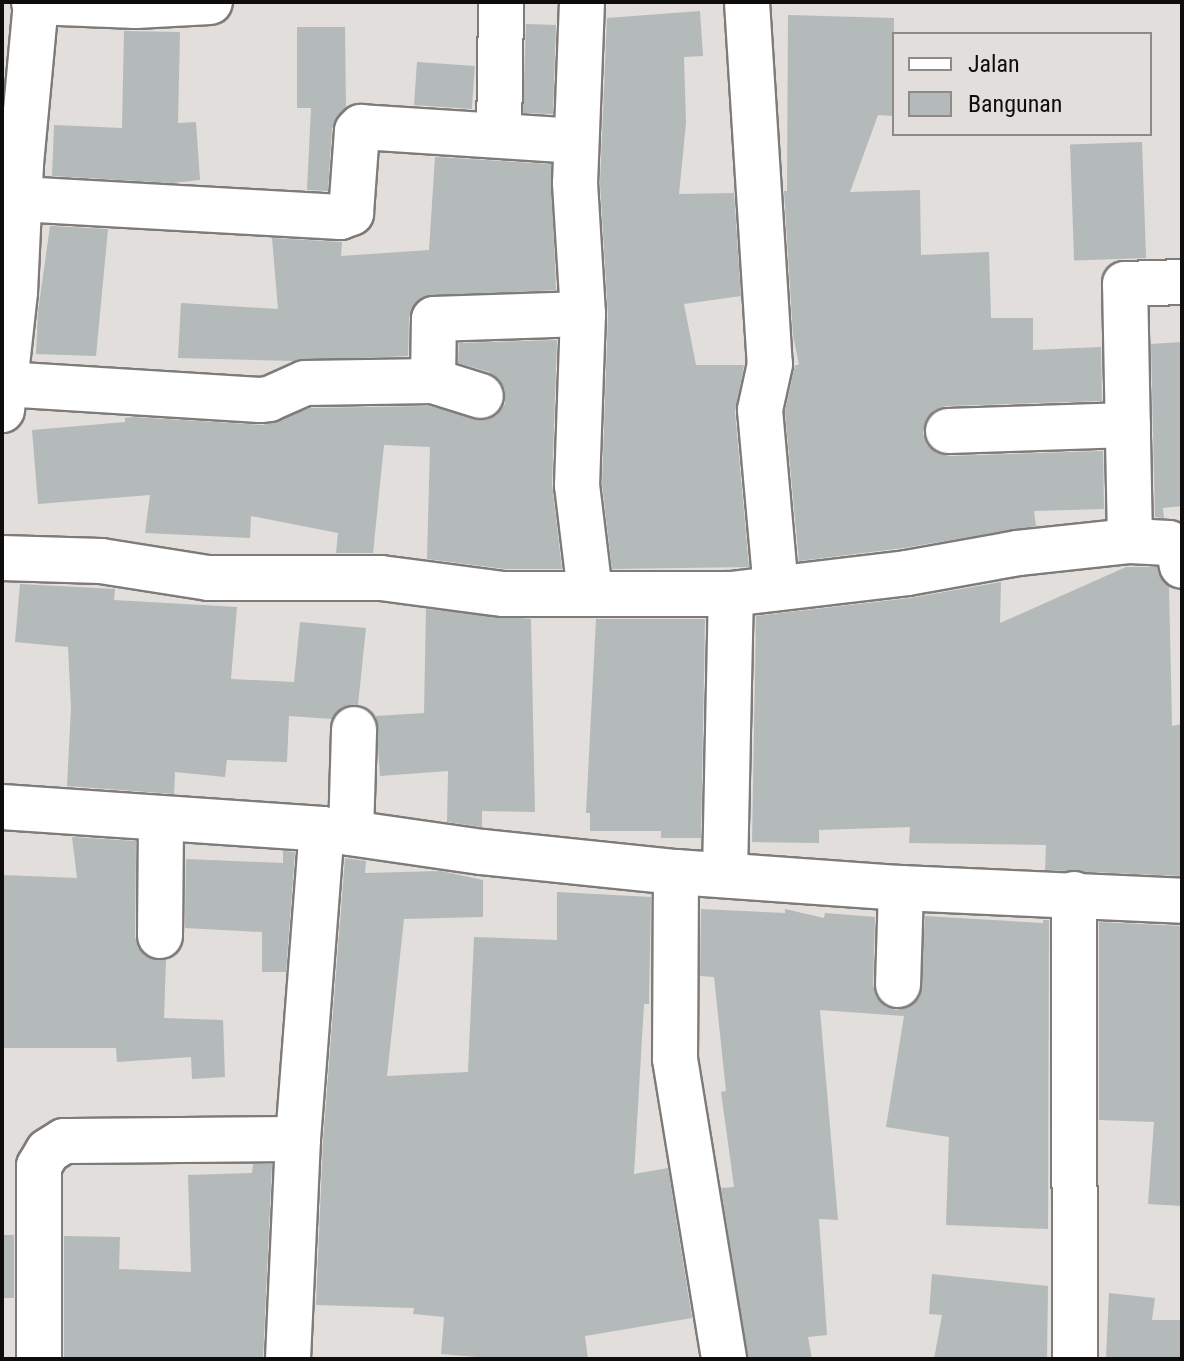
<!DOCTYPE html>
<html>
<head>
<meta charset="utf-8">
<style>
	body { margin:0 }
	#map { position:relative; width:1184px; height:1361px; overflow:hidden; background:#e1dedb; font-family:"Roboto Condensed",sans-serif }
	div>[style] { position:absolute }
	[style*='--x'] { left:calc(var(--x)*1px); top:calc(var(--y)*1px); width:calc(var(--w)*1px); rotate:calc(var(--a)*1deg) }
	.building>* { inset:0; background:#b4b9ba; transform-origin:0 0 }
	.roads { filter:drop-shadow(2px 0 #7e7b78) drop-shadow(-2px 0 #7e7b78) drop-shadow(0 2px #7e7b78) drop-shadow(0 -2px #7e7b78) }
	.minor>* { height:44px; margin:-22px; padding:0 22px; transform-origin:22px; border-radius:22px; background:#fff }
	span { translate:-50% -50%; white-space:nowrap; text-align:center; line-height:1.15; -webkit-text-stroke:8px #e1dedb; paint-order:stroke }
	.frame { position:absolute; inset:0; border:4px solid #0e0d0c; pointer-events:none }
	.legend { position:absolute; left:892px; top:32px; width:260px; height:104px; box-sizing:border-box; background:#e1dedb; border:2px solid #8d8a88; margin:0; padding:10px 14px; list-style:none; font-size:24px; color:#0e0d0c }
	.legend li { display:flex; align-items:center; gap:16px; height:40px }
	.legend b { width:40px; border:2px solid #8d8a88 }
</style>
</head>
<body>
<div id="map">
	<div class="building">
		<i style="clip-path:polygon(700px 11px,703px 56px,684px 57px,686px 123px,679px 194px,734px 193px,741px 296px,684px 304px,696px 365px,744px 365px,735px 412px,749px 567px,612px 569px,602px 484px,608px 315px,600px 183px,607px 18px)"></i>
		<i style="clip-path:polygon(788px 15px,894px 18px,894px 116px,878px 115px,850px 192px,920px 190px,921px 255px,989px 252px,991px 318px,1033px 318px,1033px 350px,1101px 347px,1102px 401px,946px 406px,934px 410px,926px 420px,923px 433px,927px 445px,937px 453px,949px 456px,1103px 451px,1104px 509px,1034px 511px,1036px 526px,903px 548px,799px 561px,785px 412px,795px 365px,799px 365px,793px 335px,784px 191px,787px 191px)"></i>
		<i style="left:526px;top:24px;width:30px;height:89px;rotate:2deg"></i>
		<i style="clip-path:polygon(297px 27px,345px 27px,346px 108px,332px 129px,328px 191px,307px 190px,311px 108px,297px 108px)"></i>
		<i style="clip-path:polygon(124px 31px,180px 32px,178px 123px,196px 122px,200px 180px,172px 183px,52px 176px,54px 125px,122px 128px)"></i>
		<i style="left:417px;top:62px;width:58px;height:43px;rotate:4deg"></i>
		<i style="left:1142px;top:142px;width:116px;height:72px;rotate:88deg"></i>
		<i style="clip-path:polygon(435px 157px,551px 164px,556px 290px,422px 297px,413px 306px,409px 318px,408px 356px,293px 361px,178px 358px,181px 303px,278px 309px,272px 238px,342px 242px,341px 256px,429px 250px)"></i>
		<i style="clip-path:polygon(50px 226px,108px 229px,96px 356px,36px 354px,38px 312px)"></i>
		<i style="clip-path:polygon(557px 340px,552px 484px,562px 569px,505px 569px,427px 559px,430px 447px,384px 445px,373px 553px,336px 553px,338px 533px,251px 516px,250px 538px,145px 533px,150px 495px,38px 504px,32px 430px,125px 422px,125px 418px,133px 417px,263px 425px,310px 408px,429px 406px,486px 420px,497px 415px,505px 404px,505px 390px,500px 380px,489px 372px,458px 363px,459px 343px)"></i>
		<i style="clip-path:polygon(1182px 342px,1182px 506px,1163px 508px,1164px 518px,1155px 517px,1151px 344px)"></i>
		<i style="clip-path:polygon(1126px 567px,1157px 567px,1169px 586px,1172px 726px,1182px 724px,1182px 876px,1045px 870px,1046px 845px,909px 843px,910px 827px,819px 830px,819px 843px,752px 842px,756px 616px,910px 598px,1001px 582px,1000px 623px)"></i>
		<i style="clip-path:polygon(20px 584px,115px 589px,114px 600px,237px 607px,231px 679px,294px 682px,300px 622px,366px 628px,358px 705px,343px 707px,332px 719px,289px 716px,287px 762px,227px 760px,225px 777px,175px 772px,174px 794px,67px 786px,71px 708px,68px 647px,15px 642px)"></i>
		<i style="clip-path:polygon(426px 609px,531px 619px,535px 812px,482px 811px,482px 827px,447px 822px,448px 771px,380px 776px,376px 716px,424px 713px)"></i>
		<i style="clip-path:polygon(596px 619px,705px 619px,701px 838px,661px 838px,661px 831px,590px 831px,590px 813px,586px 813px)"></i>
		<i style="clip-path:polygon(72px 837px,136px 841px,135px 937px,138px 948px,147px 957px,166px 960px,164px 1018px,223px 1020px,225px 1077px,192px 1079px,191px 1057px,117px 1062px,116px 1048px,2px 1048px,2px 875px,77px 878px)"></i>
		<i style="clip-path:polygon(283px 851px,295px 852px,286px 972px,262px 972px,262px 932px,185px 928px,186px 859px,283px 863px)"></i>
		<i style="clip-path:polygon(345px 858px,366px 861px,365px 873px,441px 871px,483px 880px,483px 917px,404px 919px,387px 1076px,468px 1072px,474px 937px,557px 940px,557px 892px,651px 897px,649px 1004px,644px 1004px,634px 1174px,668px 1168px,692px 1318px,585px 1336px,588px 1359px,500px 1359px,441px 1354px,444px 1317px,413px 1314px,414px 1308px,316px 1305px,323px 1141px)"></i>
		<i style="clip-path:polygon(701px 909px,785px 913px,785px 909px,824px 918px,825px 913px,875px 917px,873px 985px,876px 997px,886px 1007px,896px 1010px,909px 1007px,920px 997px,925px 916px,1043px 923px,1043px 920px,1049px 920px,1048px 1229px,946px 1225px,949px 1137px,886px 1127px,904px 1016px,820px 1010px,838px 1220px,819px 1219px,827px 1335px,808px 1337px,812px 1359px,748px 1359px,721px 1188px,734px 1187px,721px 1092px,726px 1091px,714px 977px,700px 976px)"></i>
		<i style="clip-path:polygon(1099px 922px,1182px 926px,1182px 1206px,1148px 1204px,1154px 1122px,1099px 1120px)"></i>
		<i style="clip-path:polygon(253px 1164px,272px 1164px,263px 1359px,64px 1359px,64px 1236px,120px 1237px,119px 1269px,191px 1272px,188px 1175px,252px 1173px)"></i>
		<i style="left:2px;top:1235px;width:12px;height:63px"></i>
		<i style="clip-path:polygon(932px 1274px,1048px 1286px,1047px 1359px,934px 1359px,942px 1315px,929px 1314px)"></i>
		<i style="clip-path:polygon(1109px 1293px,1155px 1298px,1152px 1320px,1182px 1320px,1182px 1359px,1106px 1359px)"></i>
	</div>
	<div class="roads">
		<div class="minor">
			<i style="--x:34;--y:2;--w:102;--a:2.2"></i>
			<i style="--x:136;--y:6;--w:74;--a:-3.1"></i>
			<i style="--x:582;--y:2;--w:181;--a:92.2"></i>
			<i style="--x:575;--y:183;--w:131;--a:86.5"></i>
			<i style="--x:583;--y:314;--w:171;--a:92"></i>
			<i style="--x:577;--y:485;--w:108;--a:83.1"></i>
			<i style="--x:747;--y:2;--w:363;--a:86.4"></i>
			<i style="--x:770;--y:364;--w:47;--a:102.3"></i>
			<i style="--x:760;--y:410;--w:179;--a:84.9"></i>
			<i style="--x:499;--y:135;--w:133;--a:-89.1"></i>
			<i style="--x:19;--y:199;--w:322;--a:3.2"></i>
			<i style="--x:340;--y:217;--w:12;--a:-20"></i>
			<i style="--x:351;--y:213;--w:82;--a:-85.8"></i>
			<i style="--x:357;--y:131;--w:6;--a:-45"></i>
			<i style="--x:361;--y:127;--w:214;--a:3.7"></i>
			<i style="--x:433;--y:381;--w:50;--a:17.4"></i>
			<i style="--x:4;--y:384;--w:256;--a:3.6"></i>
			<i style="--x:260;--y:400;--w:9;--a:-6"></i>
			<i style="--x:269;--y:399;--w:39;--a:-24"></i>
			<i style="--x:305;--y:383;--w:128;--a:-0.9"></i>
			<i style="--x:433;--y:381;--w:62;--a:-89.1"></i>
			<i style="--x:434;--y:319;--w:149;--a:-1.9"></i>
			<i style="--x:2;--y:410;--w:119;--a:-83.7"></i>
			<i style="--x:15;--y:292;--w:128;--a:-87.3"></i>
			<i style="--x:21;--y:164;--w:163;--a:-84.7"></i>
			<i style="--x:948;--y:431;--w:180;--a:-1.9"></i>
			<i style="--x:1130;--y:541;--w:257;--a:-91.1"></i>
			<i style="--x:1125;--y:284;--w:57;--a:-2"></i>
			<i style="--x:2;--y:558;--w:99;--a:1.7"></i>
			<i style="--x:101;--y:561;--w:108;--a:9"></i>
			<i style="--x:208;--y:578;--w:173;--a:0"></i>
			<i style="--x:381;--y:578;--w:123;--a:7.5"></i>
			<i style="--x:503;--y:594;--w:228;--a:0"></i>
			<i style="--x:731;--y:594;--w:177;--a:-6.8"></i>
			<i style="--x:907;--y:573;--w:113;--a:-10.2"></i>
			<i style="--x:1018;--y:553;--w:113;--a:-6.1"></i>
			<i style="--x:1130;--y:541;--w:39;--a:3"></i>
			<i style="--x:1169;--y:543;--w:13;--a:39"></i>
			<i style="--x:1179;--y:551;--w:15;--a:79"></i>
			<i style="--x:2;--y:807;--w:321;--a:3.9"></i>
			<i style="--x:322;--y:829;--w:162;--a:8.2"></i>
			<i style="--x:482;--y:852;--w:195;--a:5.9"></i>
			<i style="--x:676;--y:872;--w:226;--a:4.1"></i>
			<i style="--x:901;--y:888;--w:281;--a:2.6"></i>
			<i style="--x:351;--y:833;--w:104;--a:-88.3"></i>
			<i style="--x:676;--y:872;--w:187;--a:90.3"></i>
			<i style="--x:675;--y:1059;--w:304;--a:80.7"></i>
			<i style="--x:725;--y:875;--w:281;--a:-88.8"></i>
			<i style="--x:1074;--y:894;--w:465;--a:89.9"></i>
			<i style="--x:160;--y:936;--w:116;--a:-89.5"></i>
			<i style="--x:898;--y:985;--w:97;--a:-88.2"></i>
			<i style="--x:39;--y:1359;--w:193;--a:-90"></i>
			<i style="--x:39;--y:1166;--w:17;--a:-59"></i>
			<i style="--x:48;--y:1151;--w:19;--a:-32"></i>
			<i style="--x:64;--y:1141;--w:234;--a:-0.5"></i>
			<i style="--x:288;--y:1359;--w:220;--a:-87.4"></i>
			<i style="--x:298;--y:1139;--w:311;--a:-85.6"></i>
		</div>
	</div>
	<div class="frame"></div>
	<ul class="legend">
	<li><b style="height:10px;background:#fff"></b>Jalan</li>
	<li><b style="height:22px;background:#b4b9ba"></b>Bangunan</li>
	</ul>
</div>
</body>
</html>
